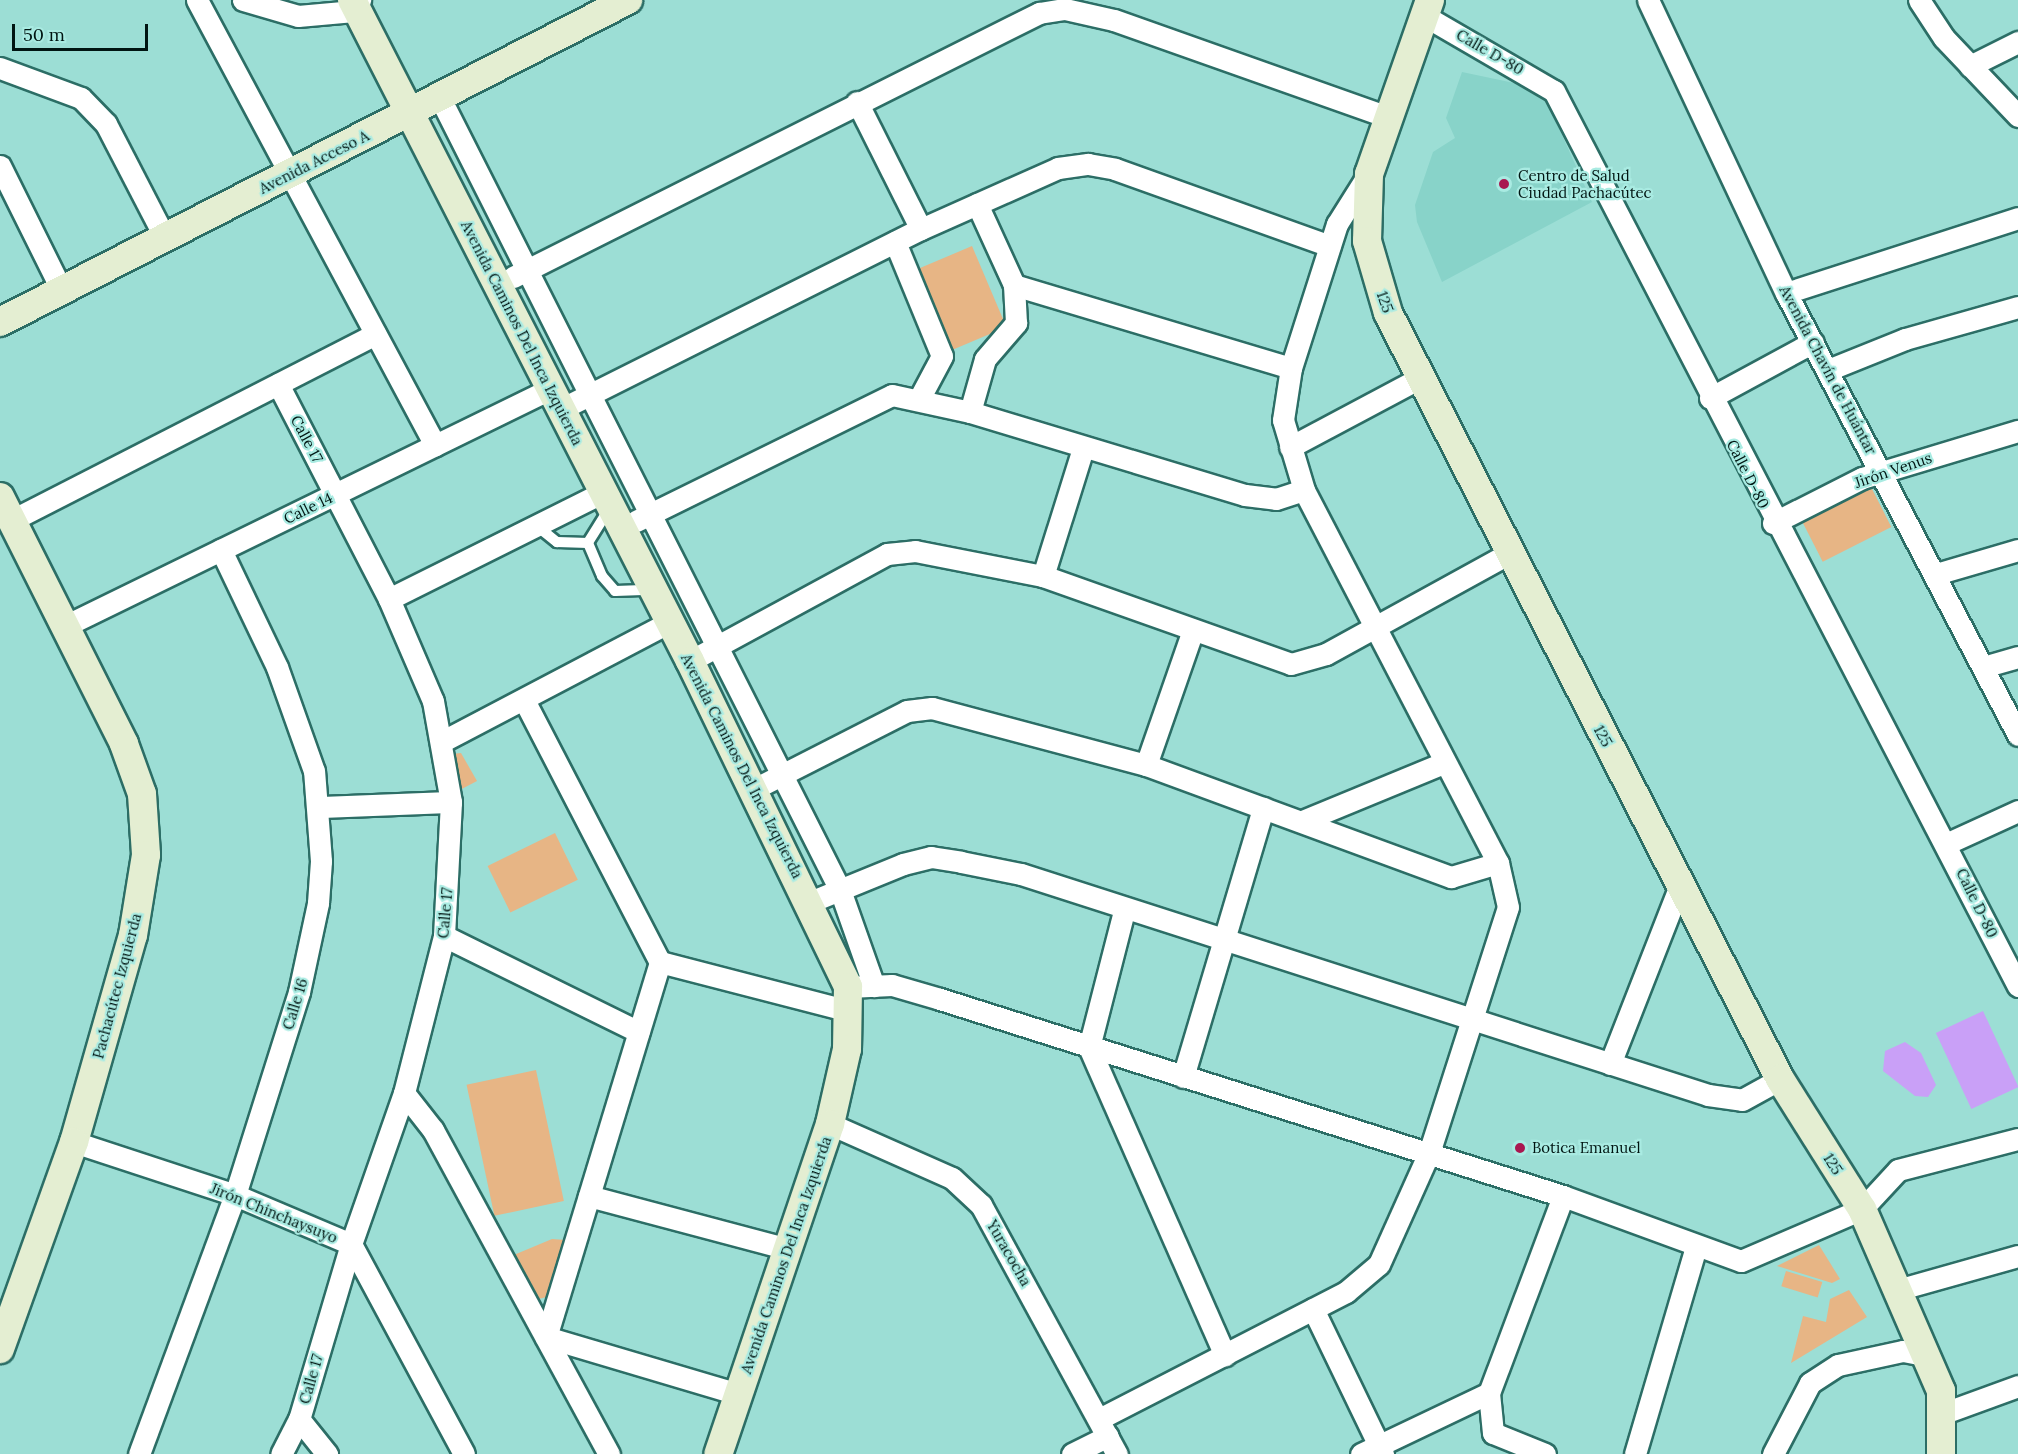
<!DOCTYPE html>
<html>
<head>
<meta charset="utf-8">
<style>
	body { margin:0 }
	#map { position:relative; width:2018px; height:1454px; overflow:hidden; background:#9cded5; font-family:Lora,serif }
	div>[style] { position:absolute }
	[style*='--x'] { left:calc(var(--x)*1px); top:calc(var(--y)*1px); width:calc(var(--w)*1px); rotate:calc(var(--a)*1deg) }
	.built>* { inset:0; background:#88d3c9 }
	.green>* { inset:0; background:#e7b585; transform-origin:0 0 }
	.water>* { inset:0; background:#c9a0f7; transform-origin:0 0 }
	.roads { filter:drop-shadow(2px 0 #2c6e66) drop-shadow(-2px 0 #2c6e66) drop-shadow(0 2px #2c6e66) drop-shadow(0 -2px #2c6e66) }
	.lane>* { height:10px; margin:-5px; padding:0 5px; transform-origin:5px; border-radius:5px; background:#fff }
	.street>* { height:21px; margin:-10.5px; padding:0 10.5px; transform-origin:10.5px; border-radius:10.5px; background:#fff }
	.secondary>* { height:28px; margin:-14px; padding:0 14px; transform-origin:14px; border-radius:14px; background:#e4eed2 }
	.dots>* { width:16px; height:16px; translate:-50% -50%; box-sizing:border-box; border:3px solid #a9ebe2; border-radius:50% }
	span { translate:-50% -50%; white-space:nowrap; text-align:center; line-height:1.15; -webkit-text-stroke:4.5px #a9ebe2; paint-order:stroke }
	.street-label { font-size:15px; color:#001512 }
	.poi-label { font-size:15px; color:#001512 }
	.left { translate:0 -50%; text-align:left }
	.scale { position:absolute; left:12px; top:24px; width:136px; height:27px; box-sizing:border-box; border:3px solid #001512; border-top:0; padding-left:8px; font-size:18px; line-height:21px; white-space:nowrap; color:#001512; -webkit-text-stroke:4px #a9ebe2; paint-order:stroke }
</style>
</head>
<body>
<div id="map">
	<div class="built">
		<i style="clip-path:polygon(1462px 72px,1533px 87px,1545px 97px,1592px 202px,1442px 282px,1417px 222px,1415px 205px,1433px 152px,1455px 138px,1446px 118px)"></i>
	</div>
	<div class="green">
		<i style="left:972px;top:246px;width:88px;height:59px;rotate:67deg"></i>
		<i style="left:1870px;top:485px;width:47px;height:77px;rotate:63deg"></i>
		<i style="clip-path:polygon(461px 753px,477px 781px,454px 793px,452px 754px)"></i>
		<i style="left:555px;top:833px;width:52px;height:75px;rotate:64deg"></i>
		<i style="left:536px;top:1070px;width:134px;height:71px;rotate:78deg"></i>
		<i style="clip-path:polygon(552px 1239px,566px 1240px,547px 1297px,530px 1301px,509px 1257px)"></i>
		<i style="clip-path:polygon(1819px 1245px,1840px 1279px,1832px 1283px,1777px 1266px)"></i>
		<i style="left:1786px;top:1271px;width:38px;height:16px;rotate:17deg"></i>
		<i style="clip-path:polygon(1849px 1290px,1867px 1317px,1791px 1363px,1803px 1316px,1826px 1322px,1830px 1299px)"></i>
	</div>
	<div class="water">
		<i style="left:1983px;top:1011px;width:84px;height:52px;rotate:65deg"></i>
		<i style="clip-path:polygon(1905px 1042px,1921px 1053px,1936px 1085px,1928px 1097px,1915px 1096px,1883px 1071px,1885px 1051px)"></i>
	</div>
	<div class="roads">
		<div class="lane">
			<i style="--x:609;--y:509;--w:40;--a:122"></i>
			<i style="--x:588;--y:543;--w:36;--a:67"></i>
			<i style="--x:602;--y:576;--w:20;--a:49"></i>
			<i style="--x:615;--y:591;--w:35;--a:-2"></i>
			<i style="--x:537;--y:526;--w:26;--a:39"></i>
			<i style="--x:557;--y:542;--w:31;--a:2"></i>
		</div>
		<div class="street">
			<i style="--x:197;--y:0;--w:505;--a:61.86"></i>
			<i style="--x:243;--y:0;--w:57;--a:16.2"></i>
			<i style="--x:298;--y:16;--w:56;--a:-5.1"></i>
			<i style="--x:354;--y:11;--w:13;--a:-61"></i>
			<i style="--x:1648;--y:0;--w:324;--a:64.8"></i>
			<i style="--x:1786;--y:293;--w:499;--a:62.3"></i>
			<i style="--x:1919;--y:0;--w:45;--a:56.7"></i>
			<i style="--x:1944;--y:38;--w:108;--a:46.5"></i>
			<i style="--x:1425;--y:16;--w:149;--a:30.2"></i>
			<i style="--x:1554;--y:91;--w:1008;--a:62.6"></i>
			<i style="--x:1970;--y:66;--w:54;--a:-26.6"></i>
			<i style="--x:0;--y:68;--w:86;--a:20.3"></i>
			<i style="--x:81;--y:98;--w:36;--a:46"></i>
			<i style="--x:106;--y:124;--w:128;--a:62.6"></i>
			<i style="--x:440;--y:98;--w:887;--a:63.2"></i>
			<i style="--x:840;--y:890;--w:102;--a:70.5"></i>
			<i style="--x:857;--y:102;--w:142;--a:63.3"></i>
			<i style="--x:0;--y:166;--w:140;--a:63.6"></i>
			<i style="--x:977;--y:204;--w:89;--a:65.4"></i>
			<i style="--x:1014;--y:285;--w:289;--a:16.7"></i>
			<i style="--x:895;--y:242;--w:123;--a:67.6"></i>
			<i style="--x:942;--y:356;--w:49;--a:118.1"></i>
			<i style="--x:513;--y:277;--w:589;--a:-26.65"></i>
			<i style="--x:1039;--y:13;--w:26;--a:-9"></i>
			<i style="--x:1065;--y:9;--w:50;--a:12.7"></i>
			<i style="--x:1114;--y:20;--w:291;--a:19.5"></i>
			<i style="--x:1786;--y:293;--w:244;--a:-17.9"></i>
			<i style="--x:1828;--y:370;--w:83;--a:-21.9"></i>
			<i style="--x:1905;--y:339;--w:117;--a:-15.8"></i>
			<i style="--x:278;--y:384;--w:242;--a:62.7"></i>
			<i style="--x:389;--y:599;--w:111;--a:66.7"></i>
			<i style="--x:433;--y:701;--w:103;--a:79.9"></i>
			<i style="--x:451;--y:802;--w:134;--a:93"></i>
			<i style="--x:444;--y:936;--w:162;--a:104.3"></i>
			<i style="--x:404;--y:1093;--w:160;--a:109.3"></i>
			<i style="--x:351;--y:1244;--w:183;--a:106.5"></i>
			<i style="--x:299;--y:1419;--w:39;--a:117"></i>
			<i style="--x:1710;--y:398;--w:117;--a:-28.5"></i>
			<i style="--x:561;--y:409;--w:402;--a:-26.6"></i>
			<i style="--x:921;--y:229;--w:150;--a:-24"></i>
			<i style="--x:1058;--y:168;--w:30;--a:-8"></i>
			<i style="--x:1088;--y:164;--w:27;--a:10"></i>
			<i style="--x:1115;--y:169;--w:228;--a:19.7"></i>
			<i style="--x:970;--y:412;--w:55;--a:-74.2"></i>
			<i style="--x:985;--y:359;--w:48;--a:-49.3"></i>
			<i style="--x:1016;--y:323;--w:38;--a:-93"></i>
			<i style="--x:1290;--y:447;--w:145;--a:-28"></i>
			<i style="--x:12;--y:520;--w:408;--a:-27.1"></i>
			<i style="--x:636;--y:521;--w:285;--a:-26.2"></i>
			<i style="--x:892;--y:395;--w:80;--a:12.3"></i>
			<i style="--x:970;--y:412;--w:287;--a:16.8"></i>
			<i style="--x:1245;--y:495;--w:31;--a:7"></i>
			<i style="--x:1276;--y:499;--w:29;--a:-18"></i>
			<i style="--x:1773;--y:523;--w:100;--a:-26.8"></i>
			<i style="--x:1862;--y:478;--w:163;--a:-16.8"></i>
			<i style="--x:1936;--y:574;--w:85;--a:-16.3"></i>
			<i style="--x:1043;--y:576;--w:134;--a:-72.6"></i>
			<i style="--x:389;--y:599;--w:240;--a:-26.5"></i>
			<i style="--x:65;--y:626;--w:540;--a:-26.04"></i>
			<i style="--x:690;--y:661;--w:224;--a:-28.5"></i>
			<i style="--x:887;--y:554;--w:28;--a:-6"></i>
			<i style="--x:915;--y:551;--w:130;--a:11.1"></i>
			<i style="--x:1043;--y:576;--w:263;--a:19.5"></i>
			<i style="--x:1291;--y:664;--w:36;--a:-16"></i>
			<i style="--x:1326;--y:654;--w:208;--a:-28.8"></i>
			<i style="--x:1983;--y:667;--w:36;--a:-16"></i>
			<i style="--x:524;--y:700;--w:295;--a:62.6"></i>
			<i style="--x:660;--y:962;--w:392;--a:106.9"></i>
			<i style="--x:546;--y:1337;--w:201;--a:16.5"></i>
			<i style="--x:443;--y:741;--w:256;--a:-27.7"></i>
			<i style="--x:1146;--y:765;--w:143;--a:-70.8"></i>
			<i style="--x:754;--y:789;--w:172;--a:-27"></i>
			<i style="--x:907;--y:711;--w:25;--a:-7"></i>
			<i style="--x:932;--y:708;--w:221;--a:14.9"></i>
			<i style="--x:1146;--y:765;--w:325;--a:20.2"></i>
			<i style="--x:1451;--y:877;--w:49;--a:-16.6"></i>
			<i style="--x:319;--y:807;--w:132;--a:-2.2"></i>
			<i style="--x:1305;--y:820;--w:149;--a:-22.4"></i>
			<i style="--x:1948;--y:843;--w:77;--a:-24.6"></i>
			<i style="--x:810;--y:902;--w:100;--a:-22.2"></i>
			<i style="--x:903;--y:864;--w:29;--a:-14"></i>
			<i style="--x:931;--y:857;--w:30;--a:9"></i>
			<i style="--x:961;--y:862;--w:61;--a:11.3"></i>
			<i style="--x:1021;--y:874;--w:722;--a:17.83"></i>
			<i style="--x:1708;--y:1095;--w:34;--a:8"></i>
			<i style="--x:1742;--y:1100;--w:43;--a:-28.9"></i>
			<i style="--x:1124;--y:911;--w:140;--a:104.4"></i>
			<i style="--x:1089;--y:1047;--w:337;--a:66.2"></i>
			<i style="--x:444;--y:936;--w:217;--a:26.2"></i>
			<i style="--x:660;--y:962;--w:195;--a:14.5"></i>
			<i style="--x:848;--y:987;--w:44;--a:-2.6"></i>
			<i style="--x:892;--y:985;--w:50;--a:16.3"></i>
			<i style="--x:940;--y:999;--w:653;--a:17.55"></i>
			<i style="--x:1563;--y:1196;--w:189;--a:20.1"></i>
			<i style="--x:1741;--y:1261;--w:132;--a:-23.3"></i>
			<i style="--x:1862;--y:1209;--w:53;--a:-47.3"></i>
			<i style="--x:1898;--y:1170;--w:124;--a:-14.5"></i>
			<i style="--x:1610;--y:1064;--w:194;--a:-68.6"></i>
			<i style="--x:1183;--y:1077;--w:281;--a:-73.4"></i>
			<i style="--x:404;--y:1093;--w:47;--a:51.9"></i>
			<i style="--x:433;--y:1130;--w:369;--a:61.5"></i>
			<i style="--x:830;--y:1124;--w:133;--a:23.9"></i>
			<i style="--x:952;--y:1178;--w:40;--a:43"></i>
			<i style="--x:981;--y:1205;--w:284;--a:61.4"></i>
			<i style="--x:74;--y:1142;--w:169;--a:18.2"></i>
			<i style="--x:235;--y:1195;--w:126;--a:22.9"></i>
			<i style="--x:351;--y:1244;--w:238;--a:61.7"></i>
			<i style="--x:589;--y:1196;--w:206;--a:14.9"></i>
			<i style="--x:1897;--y:1290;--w:126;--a:-15.7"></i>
			<i style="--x:1313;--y:1309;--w:161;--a:64.2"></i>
			<i style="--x:1944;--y:1413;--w:79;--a:-20"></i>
			<i style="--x:299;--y:1419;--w:45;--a:51.3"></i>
			<i style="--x:1099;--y:1419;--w:278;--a:-27.2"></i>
			<i style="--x:1346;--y:1292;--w:43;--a:-40.3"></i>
			<i style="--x:1379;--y:1264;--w:122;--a:-65.8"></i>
			<i style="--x:1429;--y:1153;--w:258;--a:-72.2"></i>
			<i style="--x:1508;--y:907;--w:45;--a:-102.8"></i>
			<i style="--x:1498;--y:863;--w:420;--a:-117.5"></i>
			<i style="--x:1304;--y:490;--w:73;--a:-106.7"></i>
			<i style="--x:1283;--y:420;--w:53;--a:-81.3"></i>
			<i style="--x:1291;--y:368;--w:151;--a:-72.3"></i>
			<i style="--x:1337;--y:224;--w:58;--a:-57.7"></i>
			<i style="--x:139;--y:1454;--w:276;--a:-69.7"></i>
			<i style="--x:235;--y:1195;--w:213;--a:-72.5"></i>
			<i style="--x:299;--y:992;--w:91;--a:-77.9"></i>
			<i style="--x:318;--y:903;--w:42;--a:-85.9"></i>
			<i style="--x:321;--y:861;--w:90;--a:-94.4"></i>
			<i style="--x:314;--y:771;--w:110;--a:-109.6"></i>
			<i style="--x:277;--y:667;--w:130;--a:-115.6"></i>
			<i style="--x:1072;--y:1454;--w:40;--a:-26.6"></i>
			<i style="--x:1361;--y:1454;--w:142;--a:-25.5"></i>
			<i style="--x:1545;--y:1454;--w:56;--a:-158"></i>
			<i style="--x:1493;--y:1433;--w:40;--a:-95.7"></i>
			<i style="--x:1489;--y:1393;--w:210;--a:-69.4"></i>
			<i style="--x:1635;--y:1454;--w:216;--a:-73.6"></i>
			<i style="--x:1773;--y:1454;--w:80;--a:-62.5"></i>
			<i style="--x:1810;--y:1383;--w:33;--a:-33"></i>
			<i style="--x:1838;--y:1365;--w:66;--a:-12.2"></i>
			<i style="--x:1903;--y:1351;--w:25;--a:11"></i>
		</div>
		<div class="secondary">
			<i style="--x:352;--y:0;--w:742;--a:62.92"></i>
			<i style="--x:690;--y:661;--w:362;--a:64.1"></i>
			<i style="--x:848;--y:987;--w:62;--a:90.9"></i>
			<i style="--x:847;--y:1049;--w:77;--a:102.8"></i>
			<i style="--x:830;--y:1124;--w:348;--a:108.7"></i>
			<i style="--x:1430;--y:0;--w:184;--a:109.3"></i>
			<i style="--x:1369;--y:174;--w:67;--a:91.7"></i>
			<i style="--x:1367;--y:241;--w:75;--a:73.7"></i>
			<i style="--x:1388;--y:313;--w:860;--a:62.9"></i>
			<i style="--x:1780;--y:1079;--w:154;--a:57.8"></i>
			<i style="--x:1862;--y:1209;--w:198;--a:66.5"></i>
			<i style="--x:1941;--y:1391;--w:63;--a:90"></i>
			<i style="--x:0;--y:322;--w:706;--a:-27.15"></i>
			<i style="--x:0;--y:497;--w:276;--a:63.3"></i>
			<i style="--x:124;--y:744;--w:53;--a:70.2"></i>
			<i style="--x:142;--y:794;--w:61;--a:86.2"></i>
			<i style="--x:146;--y:855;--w:81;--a:99.2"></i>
			<i style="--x:133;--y:935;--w:215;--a:105.9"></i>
			<i style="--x:74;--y:1142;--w:220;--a:109.7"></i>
		</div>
	</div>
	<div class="dots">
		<i style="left:1504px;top:184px;background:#a91750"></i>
		<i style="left:1520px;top:1148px;background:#a91750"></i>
	</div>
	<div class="street-label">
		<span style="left:1490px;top:52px;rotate:30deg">Calle D-80</span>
		<span style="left:314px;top:162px;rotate:-27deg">Avenida Acceso A</span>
		<span style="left:1385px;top:302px;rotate:71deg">125</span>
		<span style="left:522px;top:333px;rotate:63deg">Avenida Caminos Del Inca Izquierda</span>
		<span style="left:1828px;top:370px;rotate:62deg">Avenida Chavín de Huántar</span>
		<span style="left:307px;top:439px;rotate:62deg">Calle 17</span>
		<span style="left:1893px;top:470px;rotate:-19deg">Jirón Venus</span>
		<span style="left:1748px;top:474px;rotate:63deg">Calle D-80</span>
		<span style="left:308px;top:508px;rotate:-26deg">Calle 14</span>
		<span style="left:1603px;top:736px;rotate:62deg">125</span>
		<span style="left:742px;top:766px;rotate:63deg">Avenida Caminos Del Inca Izquierda</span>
		<span style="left:1977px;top:903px;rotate:64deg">Calle D-80</span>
		<span style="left:445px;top:913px;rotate:-85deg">Calle 17</span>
		<span style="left:117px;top:986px;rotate:-75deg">Pachacútec Izquierda</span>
		<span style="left:295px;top:1004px;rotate:-73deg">Calle 16</span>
		<span style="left:1833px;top:1164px;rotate:58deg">125</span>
		<span style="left:274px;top:1213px;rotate:22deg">Jirón Chinchaysuyo</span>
		<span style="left:1009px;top:1253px;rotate:60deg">Yuracocha</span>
		<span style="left:786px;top:1255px;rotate:-71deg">Avenida Caminos Del Inca Izquierda</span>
		<span style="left:311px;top:1379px;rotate:-74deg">Calle 17</span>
	</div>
	<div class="poi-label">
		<span class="left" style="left:1518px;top:184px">Centro de Salud<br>Ciudad Pachacútec</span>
		<span class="left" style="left:1532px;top:1148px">Botica Emanuel</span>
	</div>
	<div class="scale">50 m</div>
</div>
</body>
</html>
